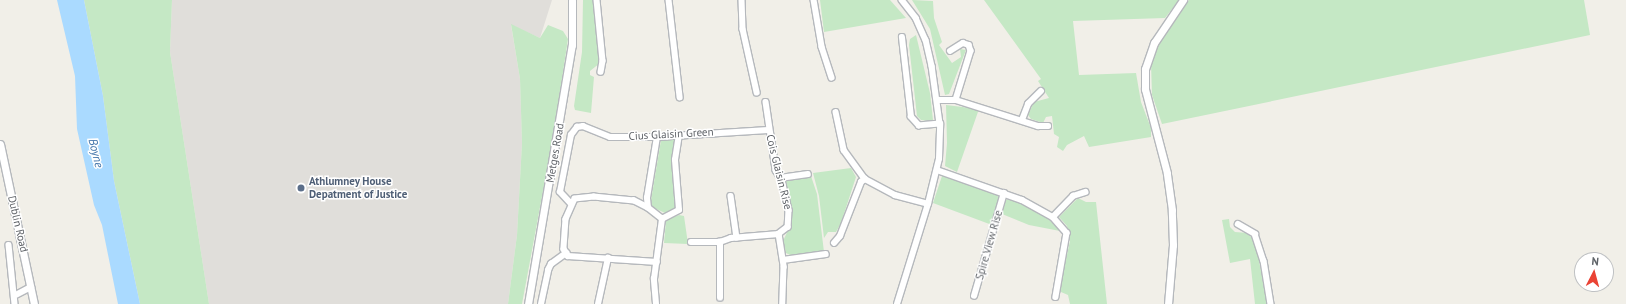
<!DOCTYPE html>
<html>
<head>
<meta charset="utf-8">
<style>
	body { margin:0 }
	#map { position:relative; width:1626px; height:304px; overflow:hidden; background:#f1efe8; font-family:"PT Sans",sans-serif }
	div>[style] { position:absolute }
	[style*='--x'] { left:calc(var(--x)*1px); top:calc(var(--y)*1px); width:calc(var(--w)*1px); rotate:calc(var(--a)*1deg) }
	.industrial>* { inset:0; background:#e0deda }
	.green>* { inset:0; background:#c5e8c5 }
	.water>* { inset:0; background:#aadaff }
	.roads { filter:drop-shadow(1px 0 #b5b8bc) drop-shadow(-1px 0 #b5b8bc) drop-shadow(0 1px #b5b8bc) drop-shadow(0 -1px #b5b8bc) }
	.street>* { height:5.5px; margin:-2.75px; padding:0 2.75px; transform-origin:2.75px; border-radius:2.75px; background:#fff }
	.secondary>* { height:7px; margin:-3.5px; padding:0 3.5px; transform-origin:3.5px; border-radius:3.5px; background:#fff }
	.dots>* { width:11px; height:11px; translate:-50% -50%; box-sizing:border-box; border:2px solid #fff; border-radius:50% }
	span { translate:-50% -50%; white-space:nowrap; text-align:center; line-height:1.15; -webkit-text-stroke:3px #fff; paint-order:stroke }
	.street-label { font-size:11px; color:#5f6368 }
	.service-label { font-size:11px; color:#4e5e75; font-weight:700 }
	.left { translate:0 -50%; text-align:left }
	.water-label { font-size:12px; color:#4174aa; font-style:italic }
	.north { position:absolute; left:1574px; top:252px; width:40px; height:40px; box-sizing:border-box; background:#fff; border:1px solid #bfc1c3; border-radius:50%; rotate:6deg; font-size:11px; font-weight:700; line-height:16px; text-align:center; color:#5f6368 }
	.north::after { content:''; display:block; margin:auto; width:14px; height:18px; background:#ea4335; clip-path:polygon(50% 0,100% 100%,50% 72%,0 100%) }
</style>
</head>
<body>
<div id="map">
	<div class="industrial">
		<i style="clip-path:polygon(172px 0,552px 0,540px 38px,511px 25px,520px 79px,522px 143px,517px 235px,508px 304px,209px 304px,170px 52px)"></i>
	</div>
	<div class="green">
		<i style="clip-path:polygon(84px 0,172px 0,170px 52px,209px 304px,140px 304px,114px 181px,103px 96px)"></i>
		<i style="clip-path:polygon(583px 0,594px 0,600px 56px,600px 63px,590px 71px,590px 75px,594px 77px,591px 113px,575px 110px,574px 106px,582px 52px)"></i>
		<i style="clip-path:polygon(820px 0,890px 0,906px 18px,824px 32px)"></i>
		<i style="clip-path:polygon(912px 0,933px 1px,934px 18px,942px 42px,939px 45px,952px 63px,961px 57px,960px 49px,966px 50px,949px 94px,945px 95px,930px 29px)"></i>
		<i style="clip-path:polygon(984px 0,1179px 0,1165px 18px,1073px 21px,1079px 75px,1136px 73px,1141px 102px,1151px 128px,1151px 137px,1089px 147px,1084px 136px,1067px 145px,1063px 151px,1057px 147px,1059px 137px,1054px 134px,1052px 116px,1046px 117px,1043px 123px,1031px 119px,1028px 115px,1034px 102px,1049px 98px,1038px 81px,1041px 79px)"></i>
		<i style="clip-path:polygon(1189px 0,1584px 0,1590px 35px,1162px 124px,1152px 95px,1151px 64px,1156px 49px)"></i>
		<i style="clip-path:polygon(511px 24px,540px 38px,548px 25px,563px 31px,568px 39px,554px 132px,522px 304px,508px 304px,517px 235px,522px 143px,520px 79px)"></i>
		<i style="clip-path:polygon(916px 35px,930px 93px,933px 120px,930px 121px,921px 120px,917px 116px,909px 45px,910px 39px)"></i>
		<i style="clip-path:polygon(946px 105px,979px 109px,957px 172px,945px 166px,947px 143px)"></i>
		<i style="clip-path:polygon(673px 138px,675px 142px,672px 172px,676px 207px,675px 210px,665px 213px,652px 207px,651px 200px,661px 140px)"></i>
		<i style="clip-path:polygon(851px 168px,856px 177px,841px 223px,836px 232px,828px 232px,824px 238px,819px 196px,813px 173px)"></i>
		<i style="clip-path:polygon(811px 176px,817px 194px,824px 252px,790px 255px,786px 253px,783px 241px,792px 222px,786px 181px)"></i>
		<i style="clip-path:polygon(942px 176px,996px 194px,1000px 199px,992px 225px,933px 203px)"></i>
		<i style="clip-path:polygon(1078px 198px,1086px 202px,1096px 202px,1107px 304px,1070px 304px,1068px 295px,1061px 292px,1060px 286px,1070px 241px,1067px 226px,1059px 217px)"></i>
		<i style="clip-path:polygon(1011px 199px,1044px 214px,1060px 231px,1029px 225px,1002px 214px,1006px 200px)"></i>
		<i style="clip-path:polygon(679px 215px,684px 216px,688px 244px,664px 243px,666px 220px)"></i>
		<i style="clip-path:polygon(1229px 219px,1230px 227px,1235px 232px,1248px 233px,1256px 244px,1267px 304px,1255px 304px,1250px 259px,1230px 263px,1222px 220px)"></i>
	</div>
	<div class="water">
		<i style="clip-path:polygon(57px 0,84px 0,103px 96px,114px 181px,140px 304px,118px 304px,102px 225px,94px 205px,77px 129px,75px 76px)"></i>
	</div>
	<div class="roads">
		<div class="street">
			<i style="--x:597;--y:0;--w:61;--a:84.4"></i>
			<i style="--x:603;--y:61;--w:11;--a:100"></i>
			<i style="--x:669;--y:0;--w:98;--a:83.5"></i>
			<i style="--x:742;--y:0;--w:29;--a:88"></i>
			<i style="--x:743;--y:29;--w:65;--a:77.5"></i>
			<i style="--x:814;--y:0;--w:48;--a:80.3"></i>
			<i style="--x:822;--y:47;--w:32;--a:72"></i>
			<i style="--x:902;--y:0;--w:23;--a:52"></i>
			<i style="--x:916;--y:18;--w:24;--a:66"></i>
			<i style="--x:926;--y:40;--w:27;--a:77"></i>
			<i style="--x:932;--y:66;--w:59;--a:82.1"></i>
			<i style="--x:950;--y:51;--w:15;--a:-32"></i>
			<i style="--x:963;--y:43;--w:6;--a:18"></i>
			<i style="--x:969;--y:45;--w:6;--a:72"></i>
			<i style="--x:971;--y:51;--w:51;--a:107"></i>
			<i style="--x:938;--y:100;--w:18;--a:0"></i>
			<i style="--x:956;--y:100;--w:86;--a:17.6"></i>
			<i style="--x:1038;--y:126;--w:10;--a:0"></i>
			<i style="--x:766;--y:102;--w:69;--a:81.6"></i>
			<i style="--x:776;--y:170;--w:12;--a:59"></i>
			<i style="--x:782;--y:180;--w:31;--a:77"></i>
			<i style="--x:789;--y:210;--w:17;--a:93"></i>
			<i style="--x:788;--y:227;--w:11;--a:142"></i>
			<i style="--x:779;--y:234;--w:33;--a:81"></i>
			<i style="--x:784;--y:267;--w:37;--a:92"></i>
			<i style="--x:836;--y:112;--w:39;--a:78"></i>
			<i style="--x:844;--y:150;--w:36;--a:54"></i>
			<i style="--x:865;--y:179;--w:34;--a:28"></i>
			<i style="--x:895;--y:195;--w:34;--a:15"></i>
			<i style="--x:928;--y:204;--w:46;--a:-76.3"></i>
			<i style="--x:939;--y:159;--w:35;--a:-88"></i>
			<i style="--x:940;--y:124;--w:21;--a:175"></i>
			<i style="--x:919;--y:126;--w:12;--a:-132"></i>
			<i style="--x:911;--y:117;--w:80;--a:-96.5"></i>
			<i style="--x:1022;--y:120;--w:17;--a:-69"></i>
			<i style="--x:1028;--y:104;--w:18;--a:-45"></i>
			<i style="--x:937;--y:170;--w:90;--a:19.4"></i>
			<i style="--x:1022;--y:200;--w:35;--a:29"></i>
			<i style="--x:1053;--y:217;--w:21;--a:49"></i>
			<i style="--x:1067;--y:233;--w:65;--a:99.8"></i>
			<i style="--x:780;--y:178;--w:28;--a:-8"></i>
			<i style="--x:731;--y:196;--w:42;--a:81.9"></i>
			<i style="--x:571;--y:204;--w:16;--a:-133"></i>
			<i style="--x:560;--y:192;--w:58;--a:-79.1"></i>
			<i style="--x:571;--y:135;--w:10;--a:-53"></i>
			<i style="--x:577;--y:127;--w:6;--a:-9"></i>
			<i style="--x:583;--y:126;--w:29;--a:22"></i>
			<i style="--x:610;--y:137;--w:47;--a:0"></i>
			<i style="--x:657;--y:137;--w:111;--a:-3.6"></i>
			<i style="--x:648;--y:208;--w:16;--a:-153"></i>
			<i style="--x:634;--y:201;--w:40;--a:-174.3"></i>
			<i style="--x:594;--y:197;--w:19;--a:174"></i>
			<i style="--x:575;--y:199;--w:22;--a:114"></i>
			<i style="--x:566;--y:219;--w:30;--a:94"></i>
			<i style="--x:564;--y:249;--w:8;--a:60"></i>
			<i style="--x:568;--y:256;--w:89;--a:3.9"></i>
			<i style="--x:1053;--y:217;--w:29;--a:-46"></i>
			<i style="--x:1073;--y:196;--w:13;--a:-18"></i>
			<i style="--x:662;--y:219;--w:19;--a:-28"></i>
			<i style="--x:679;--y:210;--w:50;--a:-94.6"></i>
			<i style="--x:675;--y:160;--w:24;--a:-81"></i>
			<i style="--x:1238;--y:224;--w:20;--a:30"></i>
			<i style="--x:1255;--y:234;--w:28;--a:72"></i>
			<i style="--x:1264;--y:261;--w:44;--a:80.8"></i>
			<i style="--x:691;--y:242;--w:29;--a:0"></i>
			<i style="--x:720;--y:242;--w:12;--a:-20"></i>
			<i style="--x:731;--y:238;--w:48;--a:-4.8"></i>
			<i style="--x:834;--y:243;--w:9;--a:-49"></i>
			<i style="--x:840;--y:236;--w:58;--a:-68.7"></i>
			<i style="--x:861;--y:182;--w:5;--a:-37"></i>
			<i style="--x:9;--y:245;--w:59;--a:84.2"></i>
			<i style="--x:783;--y:260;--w:43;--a:-7.9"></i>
			<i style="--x:16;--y:295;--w:17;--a:-28"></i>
			<i style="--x:974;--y:296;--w:107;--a:-73.8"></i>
			<i style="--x:720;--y:298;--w:56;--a:-90"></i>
			<i style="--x:541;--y:304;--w:35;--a:-78"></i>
			<i style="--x:548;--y:270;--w:7;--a:-63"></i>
			<i style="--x:551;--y:264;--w:19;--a:-36"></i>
			<i style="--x:598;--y:304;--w:47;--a:-77.7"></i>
			<i style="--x:656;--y:304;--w:25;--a:-95"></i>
			<i style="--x:654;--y:279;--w:61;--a:-82.4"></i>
			<i style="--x:662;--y:219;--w:18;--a:-142"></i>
			<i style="--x:648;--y:208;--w:10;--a:-96"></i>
			<i style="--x:647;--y:198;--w:62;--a:-80.7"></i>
			<i style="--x:897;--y:304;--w:105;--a:-72.8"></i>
		</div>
		<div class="secondary">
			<i style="--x:0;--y:144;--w:164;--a:78"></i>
			<i style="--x:528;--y:304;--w:263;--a:-80.4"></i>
			<i style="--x:572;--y:45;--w:45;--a:-90"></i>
			<i style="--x:1168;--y:304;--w:59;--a:-85.2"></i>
			<i style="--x:1173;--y:245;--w:35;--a:-92"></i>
			<i style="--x:1172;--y:210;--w:37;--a:-98"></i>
			<i style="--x:1167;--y:173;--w:87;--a:-104.7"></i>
			<i style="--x:1145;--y:89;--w:20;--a:-90"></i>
			<i style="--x:1145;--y:69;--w:28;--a:-71"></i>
			<i style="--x:1154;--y:43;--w:52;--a:-56"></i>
		</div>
	</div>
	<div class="dots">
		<i style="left:301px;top:188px;background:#5c6f8a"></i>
	</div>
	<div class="street-label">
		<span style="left:671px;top:134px;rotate:-3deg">Cius Glaisin Green</span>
		<span style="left:555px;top:153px;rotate:-80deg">Metges Road</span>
		<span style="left:779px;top:172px;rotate:76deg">Cois Glaisin Rise</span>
		<span style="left:18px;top:224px;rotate:77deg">Dublin Road</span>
		<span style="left:989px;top:245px;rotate:-74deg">Spire View Rise</span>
	</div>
	<div class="service-label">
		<span class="left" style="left:309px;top:188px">Athlumney House<br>Depatment of Justice</span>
	</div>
	<div class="water-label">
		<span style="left:96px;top:153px;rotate:76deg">Boyne</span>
	</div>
	<div class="north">N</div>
</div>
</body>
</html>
